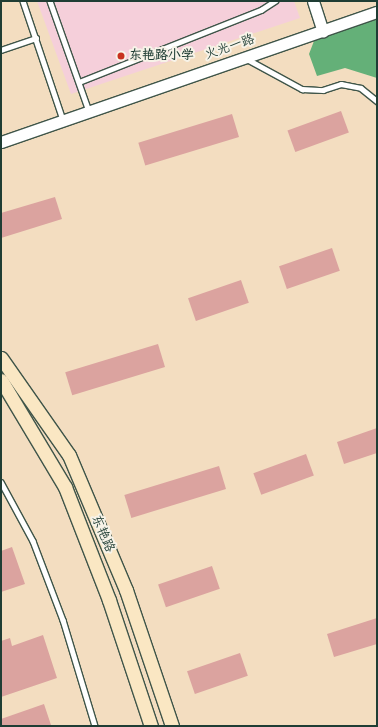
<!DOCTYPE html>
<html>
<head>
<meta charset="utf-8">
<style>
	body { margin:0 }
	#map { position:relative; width:378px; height:727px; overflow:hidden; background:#f3ddc0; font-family:Mynerve,"LXGW WenKai TC",sans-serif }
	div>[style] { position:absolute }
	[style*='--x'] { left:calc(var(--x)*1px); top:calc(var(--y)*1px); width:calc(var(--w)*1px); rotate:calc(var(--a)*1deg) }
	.built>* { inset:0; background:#f5cfda }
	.forest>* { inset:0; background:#64b078 }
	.building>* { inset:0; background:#dba39f; transform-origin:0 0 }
	.roads { filter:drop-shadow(1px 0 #3f5549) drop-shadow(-1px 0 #3f5549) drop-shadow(0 1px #3f5549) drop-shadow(0 -1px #3f5549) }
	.service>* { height:4.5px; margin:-2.25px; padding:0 2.25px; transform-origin:2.25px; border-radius:2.25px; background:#fff }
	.tertiary>* { height:11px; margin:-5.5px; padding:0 5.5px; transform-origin:5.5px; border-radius:5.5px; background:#fff }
	.secondary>* { height:13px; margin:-6.5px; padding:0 6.5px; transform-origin:6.5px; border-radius:6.5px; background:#fae7c3 }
	.dots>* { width:11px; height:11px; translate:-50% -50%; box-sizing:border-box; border:2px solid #f7f3e8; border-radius:50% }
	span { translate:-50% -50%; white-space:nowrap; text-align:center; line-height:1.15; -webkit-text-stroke:4px #f7f3e8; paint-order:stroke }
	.street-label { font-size:13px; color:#1f3d34 }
	.poi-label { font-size:13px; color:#1f3d34; font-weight:700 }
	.left { translate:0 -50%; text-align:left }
	.frame { position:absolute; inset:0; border:2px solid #1f3d34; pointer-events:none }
</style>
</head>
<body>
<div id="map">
	<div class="built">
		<i style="clip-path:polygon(37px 1px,294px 1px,300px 18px,71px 94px)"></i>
	</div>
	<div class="forest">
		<i style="clip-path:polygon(377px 18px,377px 78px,345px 68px,317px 76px,309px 54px,314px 41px)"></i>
	</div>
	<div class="building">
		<i style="left:341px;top:111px;width:23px;height:57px;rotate:70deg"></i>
		<i style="left:232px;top:114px;width:24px;height:98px;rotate:73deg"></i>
		<i style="clip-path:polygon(55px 197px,62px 219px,1px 238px,1px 213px)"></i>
		<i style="left:332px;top:248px;width:24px;height:56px;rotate:71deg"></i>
		<i style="left:241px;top:280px;width:24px;height:56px;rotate:71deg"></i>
		<i style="left:158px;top:344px;width:24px;height:97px;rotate:73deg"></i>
		<i style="clip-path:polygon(377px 428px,377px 453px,344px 464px,337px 442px)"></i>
		<i style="left:306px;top:454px;width:23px;height:56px;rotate:70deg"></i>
		<i style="left:219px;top:466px;width:24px;height:99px;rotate:73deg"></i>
		<i style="clip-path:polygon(12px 547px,25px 584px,1px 592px,1px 551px)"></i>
		<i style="left:212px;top:566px;width:24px;height:57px;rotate:71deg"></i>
		<i style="clip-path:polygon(377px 618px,377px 644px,334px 657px,327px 634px)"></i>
		<i style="clip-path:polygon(43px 635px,57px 678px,1px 697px,1px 641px,10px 638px,12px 646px)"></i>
		<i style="left:240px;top:653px;width:24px;height:56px;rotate:71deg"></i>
		<i style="clip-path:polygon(44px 704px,51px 725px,1px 726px,1px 719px)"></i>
	</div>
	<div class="roads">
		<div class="service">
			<i style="--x:23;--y:1;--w:126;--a:71.4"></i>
			<i style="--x:50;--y:1;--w:117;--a:70.5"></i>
			<i style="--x:1;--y:50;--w:37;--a:-19"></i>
			<i style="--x:247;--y:59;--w:63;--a:28.6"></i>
			<i style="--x:302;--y:89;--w:21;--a:3"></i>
			<i style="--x:323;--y:90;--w:19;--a:-18"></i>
			<i style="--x:341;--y:84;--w:20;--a:11"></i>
			<i style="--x:361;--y:88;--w:21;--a:39"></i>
			<i style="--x:79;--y:82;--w:196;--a:-21.6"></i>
			<i style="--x:261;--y:10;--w:17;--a:-33"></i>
			<i style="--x:1;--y:482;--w:67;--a:61.5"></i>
			<i style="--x:33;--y:541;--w:85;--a:69.2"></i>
			<i style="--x:63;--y:620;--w:111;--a:73.2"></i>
		</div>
		<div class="tertiary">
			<i style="--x:313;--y:1;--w:32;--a:72"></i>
			<i style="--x:1;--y:142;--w:398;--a:-19.1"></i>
		</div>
		<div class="secondary">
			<i style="--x:1;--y:358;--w:118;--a:55"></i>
			<i style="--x:69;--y:455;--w:147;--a:67.1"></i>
			<i style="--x:126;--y:590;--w:144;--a:71.3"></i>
			<i style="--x:1;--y:380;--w:125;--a:59.1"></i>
			<i style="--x:65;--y:487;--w:121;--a:68.7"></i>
			<i style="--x:109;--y:600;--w:133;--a:71.6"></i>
		</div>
	</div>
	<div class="dots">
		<i style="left:121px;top:56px;background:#c8321e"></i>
	</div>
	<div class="street-label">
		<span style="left:230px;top:48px;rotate:-19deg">火光一路</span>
		<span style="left:102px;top:534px;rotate:67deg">东艳路</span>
	</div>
	<div class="poi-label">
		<span class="left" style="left:129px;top:56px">东艳路小学</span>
	</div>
	<div class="frame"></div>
</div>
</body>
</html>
